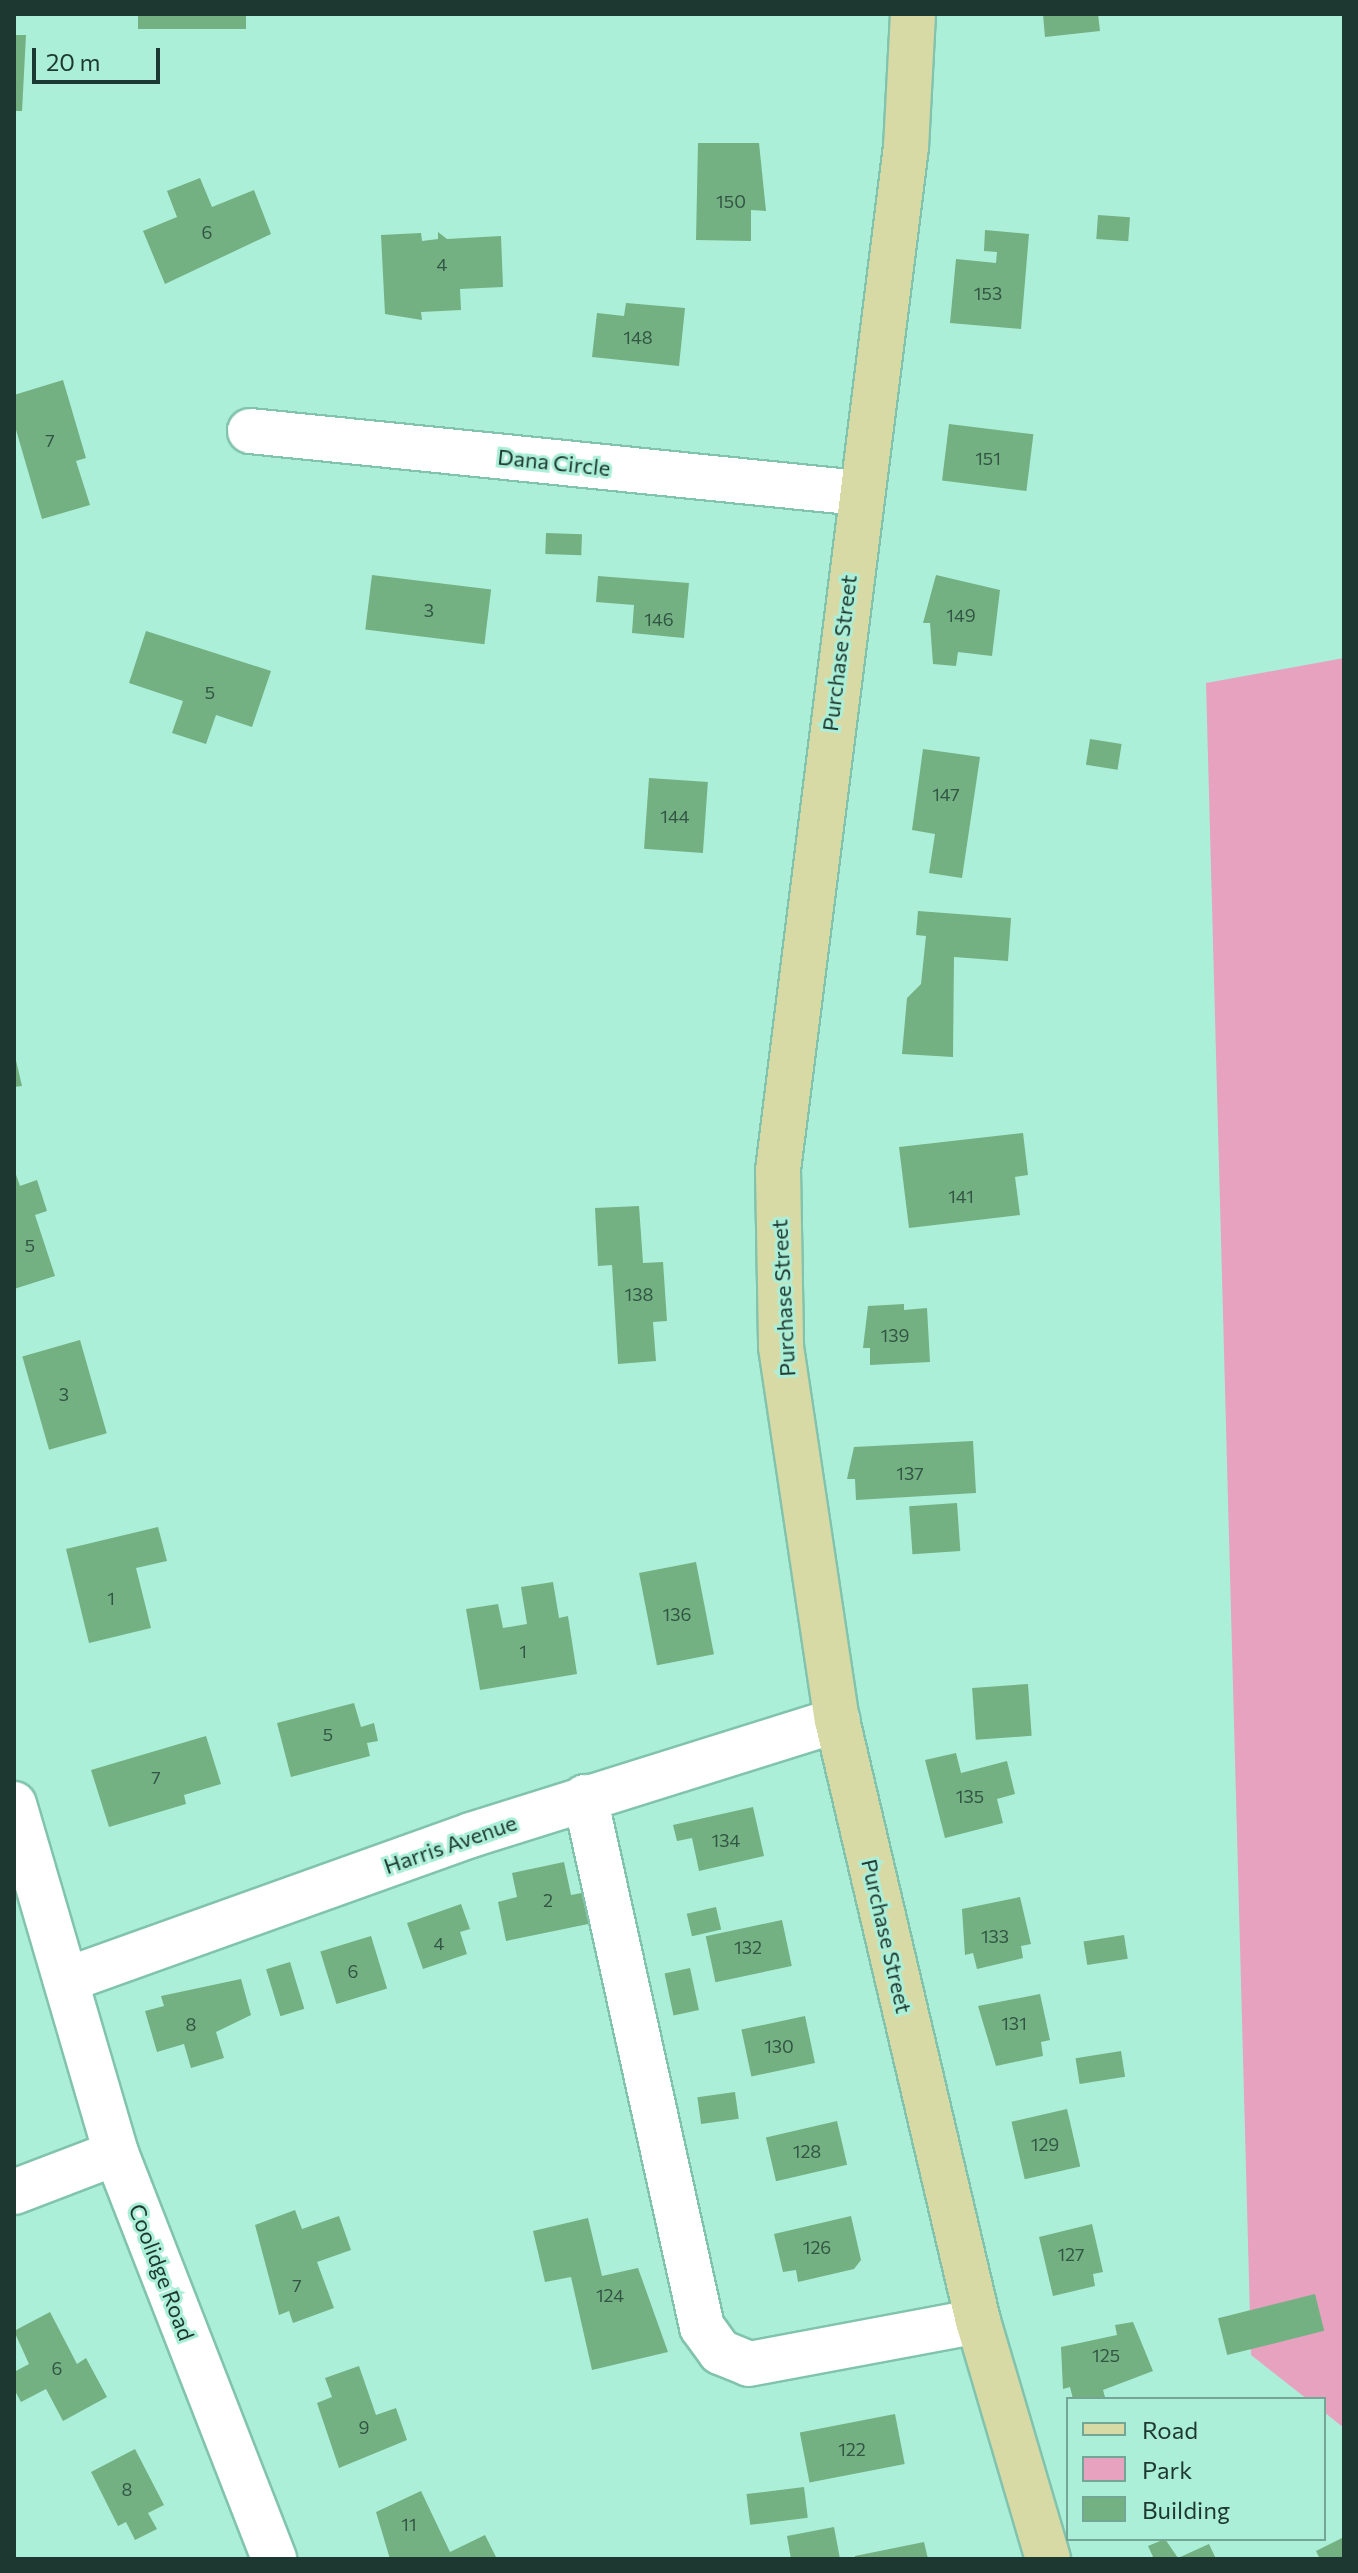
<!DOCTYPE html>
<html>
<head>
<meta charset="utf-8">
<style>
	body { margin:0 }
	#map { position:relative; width:1358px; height:2573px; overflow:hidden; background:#acefd8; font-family:Commissioner,sans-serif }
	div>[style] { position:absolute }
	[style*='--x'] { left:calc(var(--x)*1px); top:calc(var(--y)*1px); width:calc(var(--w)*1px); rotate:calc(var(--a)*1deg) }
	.green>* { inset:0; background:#e7a2c0 }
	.building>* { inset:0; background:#73b082; transform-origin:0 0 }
	.roads { filter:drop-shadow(2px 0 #81c3ad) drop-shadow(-2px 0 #81c3ad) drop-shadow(0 2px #81c3ad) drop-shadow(0 -2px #81c3ad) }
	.minor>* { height:44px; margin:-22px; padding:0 22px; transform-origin:22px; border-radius:22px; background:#fff }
	.major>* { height:44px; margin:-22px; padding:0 22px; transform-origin:22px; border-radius:22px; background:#d8daa6 }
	span { translate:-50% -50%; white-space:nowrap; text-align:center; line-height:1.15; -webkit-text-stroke:6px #acefd8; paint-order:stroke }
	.number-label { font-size:18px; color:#325644 }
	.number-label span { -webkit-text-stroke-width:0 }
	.street-label { font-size:22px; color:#1d3830 }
	.frame { position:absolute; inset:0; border:16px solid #1d3830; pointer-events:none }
	.legend { position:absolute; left:1066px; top:2397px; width:260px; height:144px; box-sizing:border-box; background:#acefd8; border:2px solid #73a695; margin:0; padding:10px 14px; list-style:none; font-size:24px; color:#1d3830 }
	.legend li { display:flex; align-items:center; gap:16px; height:40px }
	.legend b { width:40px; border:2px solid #73a695 }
	.scale { position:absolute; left:32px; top:48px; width:128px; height:36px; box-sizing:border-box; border:4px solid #1d3830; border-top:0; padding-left:10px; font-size:24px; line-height:28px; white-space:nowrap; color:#1d3830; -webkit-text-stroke:6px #acefd8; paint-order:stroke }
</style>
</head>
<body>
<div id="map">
	<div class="green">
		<i style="clip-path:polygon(1344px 658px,1344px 2428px,1324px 2412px,1324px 2399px,1307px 2399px,1251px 2355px,1206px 683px)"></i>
	</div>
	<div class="building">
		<i style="left:138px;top:14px;width:108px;height:15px"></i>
		<i style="clip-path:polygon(1043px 14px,1098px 14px,1100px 31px,1045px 37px)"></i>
		<i style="clip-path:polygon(14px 35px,26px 35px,22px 111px,14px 111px)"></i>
		<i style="clip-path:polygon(698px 143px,759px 143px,766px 211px,751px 210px,751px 241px,696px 240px)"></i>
		<i style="clip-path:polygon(200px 178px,212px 207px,254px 190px,271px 234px,165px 284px,143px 231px,177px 217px,167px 191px)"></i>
		<i style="left:1098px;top:215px;width:32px;height:24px;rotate:4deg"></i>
		<i style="clip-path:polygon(985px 230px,1029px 234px,1021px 329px,950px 323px,956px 259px,996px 263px,997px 252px,984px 251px)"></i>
		<i style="clip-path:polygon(438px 232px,447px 239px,501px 236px,503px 287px,460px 289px,461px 310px,421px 312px,422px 320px,385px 314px,381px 235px,421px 233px,422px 241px,438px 239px)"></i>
		<i style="clip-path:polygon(626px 303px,685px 308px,679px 366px,592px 357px,597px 313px,624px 316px)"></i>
		<i style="clip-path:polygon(63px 380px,86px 458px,76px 461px,90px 505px,42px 519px,14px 423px,14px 395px)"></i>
		<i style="left:949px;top:424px;width:85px;height:57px;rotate:7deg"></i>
		<i style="left:546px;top:533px;width:36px;height:21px;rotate:2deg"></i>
		<i style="left:372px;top:575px;width:120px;height:55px;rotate:7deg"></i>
		<i style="clip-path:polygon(936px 575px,1000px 590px,992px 656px,958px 652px,956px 666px,933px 664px,930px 623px,923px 623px)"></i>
		<i style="clip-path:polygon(598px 576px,689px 583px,684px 638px,632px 633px,634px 605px,596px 602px)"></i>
		<i style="clip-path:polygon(146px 631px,271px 671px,252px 727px,216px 715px,206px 744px,172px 733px,183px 701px,129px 683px)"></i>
		<i style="left:1090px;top:739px;width:32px;height:26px;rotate:9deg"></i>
		<i style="clip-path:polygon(923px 749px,980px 757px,962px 878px,929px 873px,935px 834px,912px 830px)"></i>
		<i style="left:649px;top:778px;width:59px;height:71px;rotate:4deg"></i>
		<i style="clip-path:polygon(918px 911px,1011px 918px,1008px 961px,954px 957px,953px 1057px,902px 1054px,907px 998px,921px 984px,926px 936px,916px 935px)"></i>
		<i style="clip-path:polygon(14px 1052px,22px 1086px,14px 1087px)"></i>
		<i style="clip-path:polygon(1023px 1133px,1028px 1175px,1015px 1177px,1020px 1215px,909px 1228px,899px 1147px)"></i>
		<i style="clip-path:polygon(14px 1169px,20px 1186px,37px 1180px,47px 1211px,35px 1215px,55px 1276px,14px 1289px)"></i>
		<i style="clip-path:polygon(639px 1206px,643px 1263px,663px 1262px,667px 1321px,653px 1322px,656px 1361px,618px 1364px,612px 1265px,598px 1266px,595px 1208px)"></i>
		<i style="clip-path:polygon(904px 1304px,904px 1310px,927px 1308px,930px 1362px,870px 1365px,870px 1348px,863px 1348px,868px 1306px)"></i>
		<i style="left:80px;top:1340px;width:97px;height:60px;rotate:74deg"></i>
		<i style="clip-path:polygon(973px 1441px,976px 1493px,856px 1500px,855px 1479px,847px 1479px,854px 1447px)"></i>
		<i style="left:957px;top:1503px;width:48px;height:48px;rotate:86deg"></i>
		<i style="clip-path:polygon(158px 1527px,167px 1561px,136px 1568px,151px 1628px,89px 1643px,66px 1549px)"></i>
		<i style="left:696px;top:1562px;width:94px;height:58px;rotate:79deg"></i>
		<i style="clip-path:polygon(553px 1582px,559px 1618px,568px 1616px,577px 1674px,480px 1690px,466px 1609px,498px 1604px,503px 1628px,527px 1624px,521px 1587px)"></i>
		<i style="left:1028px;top:1684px;width:52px;height:56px;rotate:86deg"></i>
		<i style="clip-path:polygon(354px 1703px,361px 1727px,374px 1723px,378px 1741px,367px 1743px,370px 1756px,291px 1777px,277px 1723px)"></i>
		<i style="clip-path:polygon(206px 1736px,221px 1784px,184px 1795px,186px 1804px,109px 1827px,91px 1770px)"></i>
		<i style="clip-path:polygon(956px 1753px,961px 1773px,1007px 1761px,1015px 1794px,997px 1799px,1003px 1823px,945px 1838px,925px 1760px)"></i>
		<i style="clip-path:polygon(753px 1807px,764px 1856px,699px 1871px,692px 1838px,677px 1841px,673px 1825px)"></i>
		<i style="clip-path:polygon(564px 1862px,571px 1895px,587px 1892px,593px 1923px,506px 1941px,498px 1902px,517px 1897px,512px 1873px)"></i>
		<i style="clip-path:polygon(1020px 1897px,1031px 1944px,1021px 1946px,1023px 1958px,977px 1969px,973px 1953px,965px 1955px,962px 1909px)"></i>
		<i style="clip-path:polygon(461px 1904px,470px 1929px,460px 1932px,467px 1954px,423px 1969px,407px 1923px)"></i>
		<i style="left:716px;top:1907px;width:23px;height:30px;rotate:77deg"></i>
		<i style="left:782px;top:1920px;width:47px;height:78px;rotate:78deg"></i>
		<i style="left:1124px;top:1935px;width:24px;height:41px;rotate:81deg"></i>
		<i style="left:371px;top:1936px;width:55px;height:53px;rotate:73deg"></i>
		<i style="left:290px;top:1962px;width:49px;height:25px;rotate:73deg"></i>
		<i style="left:690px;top:1968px;width:43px;height:26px;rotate:78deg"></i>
		<i style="clip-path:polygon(241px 1979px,251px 2015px,216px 2032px,224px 2058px,191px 2068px,184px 2044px,157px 2052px,145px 2011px,164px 2006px,161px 1996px)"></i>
		<i style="clip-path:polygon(1040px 1994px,1050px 2040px,1041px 2042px,1043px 2056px,996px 2066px,978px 2006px)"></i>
		<i style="left:805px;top:2016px;width:48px;height:65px;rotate:78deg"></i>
		<i style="left:1121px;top:2051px;width:26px;height:46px;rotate:81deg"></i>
		<i style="left:735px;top:2092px;width:27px;height:38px;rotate:82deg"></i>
		<i style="left:1067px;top:2109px;width:59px;height:57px;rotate:77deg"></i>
		<i style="left:837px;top:2121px;width:45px;height:73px;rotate:77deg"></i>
		<i style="clip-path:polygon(295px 2210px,302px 2229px,339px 2216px,351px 2250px,317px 2262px,334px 2308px,293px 2323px,289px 2311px,279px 2315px,255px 2225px)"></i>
		<i style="clip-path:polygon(851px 2216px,861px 2260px,854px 2269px,798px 2282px,796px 2270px,783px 2272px,774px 2234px)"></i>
		<i style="clip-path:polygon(588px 2218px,602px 2276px,638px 2268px,668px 2352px,592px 2370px,571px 2277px,545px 2282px,533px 2231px)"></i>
		<i style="clip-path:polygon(1092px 2224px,1103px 2272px,1093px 2274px,1095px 2286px,1053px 2296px,1039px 2237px)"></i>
		<i style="left:1315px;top:2294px;width:38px;height:100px;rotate:76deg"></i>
		<i style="clip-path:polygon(50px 2312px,77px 2364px,86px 2358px,107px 2397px,63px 2421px,46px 2389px,21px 2402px,14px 2389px,14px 2372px,29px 2364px,14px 2331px)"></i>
		<i style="clip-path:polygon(1133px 2322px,1153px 2371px,1103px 2390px,1105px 2397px,1073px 2399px,1070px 2387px,1063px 2389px,1061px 2347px,1117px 2335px,1115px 2325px)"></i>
		<i style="clip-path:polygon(359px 2366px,376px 2415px,396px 2408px,407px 2440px,339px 2468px,317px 2403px,332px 2397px,325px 2378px)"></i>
		<i style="left:895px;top:2414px;width:51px;height:97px;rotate:79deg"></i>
		<i style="clip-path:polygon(135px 2449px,164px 2505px,148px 2513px,157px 2529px,135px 2540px,126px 2522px,118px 2526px,91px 2472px)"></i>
		<i style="left:804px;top:2487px;width:31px;height:58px;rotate:83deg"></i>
		<i style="clip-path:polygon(421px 2491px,450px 2552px,485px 2535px,497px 2559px,390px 2559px,376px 2512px)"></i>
		<i style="clip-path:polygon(834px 2527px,840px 2559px,791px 2559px,787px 2536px)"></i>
		<i style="clip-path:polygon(1344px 2537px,1344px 2559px,1320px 2559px,1316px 2551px)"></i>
		<i style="clip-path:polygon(1165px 2539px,1178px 2558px,1209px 2544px,1216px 2559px,1154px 2559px,1148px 2546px)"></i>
		<i style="clip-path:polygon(924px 2542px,928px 2559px,855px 2559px,855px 2556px)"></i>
	</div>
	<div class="roads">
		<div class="minor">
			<i style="--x:250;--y:431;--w:612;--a:5.81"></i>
			<i style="--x:585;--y:1797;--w:543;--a:77.55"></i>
			<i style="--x:702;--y:2327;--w:31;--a:54"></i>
			<i style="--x:720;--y:2352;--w:31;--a:22"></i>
			<i style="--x:749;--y:2364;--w:233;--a:-10.6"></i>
			<i style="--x:14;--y:1804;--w:364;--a:73.7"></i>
			<i style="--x:116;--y:2153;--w:436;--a:68.7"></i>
			<i style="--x:66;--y:1980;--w:430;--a:-19.7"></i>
			<i style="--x:471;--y:1835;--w:384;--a:-17.4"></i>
			<i style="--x:14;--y:2192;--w:109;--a:-20.9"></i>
		</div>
		<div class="major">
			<i style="--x:913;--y:14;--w:133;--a:93"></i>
			<i style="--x:906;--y:147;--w:1031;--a:97.13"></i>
			<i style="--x:778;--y:1170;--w:177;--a:89"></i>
			<i style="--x:781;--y:1347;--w:377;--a:81.5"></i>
			<i style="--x:837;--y:1720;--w:617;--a:76.8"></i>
			<i style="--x:978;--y:2321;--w:248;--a:73.6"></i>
		</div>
	</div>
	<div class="number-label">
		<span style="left:731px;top:201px">150</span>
		<span style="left:207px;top:232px">6</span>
		<span style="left:442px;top:264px">4</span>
		<span style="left:988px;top:293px">153</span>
		<span style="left:638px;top:337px">148</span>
		<span style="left:50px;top:440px">7</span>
		<span style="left:988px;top:458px">151</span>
		<span style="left:429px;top:610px">3</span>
		<span style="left:961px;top:615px">149</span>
		<span style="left:659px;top:619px">146</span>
		<span style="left:210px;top:692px">5</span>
		<span style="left:946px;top:794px">147</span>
		<span style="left:675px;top:816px">144</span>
		<span style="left:961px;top:1196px">141</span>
		<span style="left:30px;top:1245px">5</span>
		<span style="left:639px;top:1294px">138</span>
		<span style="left:895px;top:1335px">139</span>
		<span style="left:64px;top:1394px">3</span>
		<span style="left:910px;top:1473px">137</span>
		<span style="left:111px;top:1598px">1</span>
		<span style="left:677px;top:1614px">136</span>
		<span style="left:523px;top:1651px">1</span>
		<span style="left:328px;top:1734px">5</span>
		<span style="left:156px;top:1777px">7</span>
		<span style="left:970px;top:1796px">135</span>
		<span style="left:726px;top:1840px">134</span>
		<span style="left:548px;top:1900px">2</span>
		<span style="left:995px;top:1936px">133</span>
		<span style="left:439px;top:1943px">4</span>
		<span style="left:748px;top:1947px">132</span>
		<span style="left:353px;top:1971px">6</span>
		<span style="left:1014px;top:2023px">131</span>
		<span style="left:191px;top:2024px">8</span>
		<span style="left:779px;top:2046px">130</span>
		<span style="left:1045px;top:2144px">129</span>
		<span style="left:807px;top:2151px">128</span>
		<span style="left:817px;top:2247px">126</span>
		<span style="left:1071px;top:2254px">127</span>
		<span style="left:297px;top:2285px">7</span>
		<span style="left:610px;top:2295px">124</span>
		<span style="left:1106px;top:2355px">125</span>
		<span style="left:57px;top:2368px">6</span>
		<span style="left:364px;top:2427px">9</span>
		<span style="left:852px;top:2449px">122</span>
		<span style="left:127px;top:2489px">8</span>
		<span style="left:409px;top:2524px">11</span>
	</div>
	<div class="street-label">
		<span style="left:554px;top:462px;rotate:6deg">Dana Circle</span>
		<span style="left:839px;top:653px;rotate:-83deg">Purchase Street</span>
		<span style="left:783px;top:1298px;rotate:-93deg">Purchase Street</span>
		<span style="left:450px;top:1844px;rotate:-19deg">Harris Avenue</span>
		<span style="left:887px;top:1936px;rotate:77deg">Purchase Street</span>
		<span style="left:162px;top:2272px;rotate:69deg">Coolidge Road</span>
	</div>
	<div class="frame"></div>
	<ul class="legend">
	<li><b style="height:10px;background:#d8daa6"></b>Road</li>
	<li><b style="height:22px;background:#e7a2c0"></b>Park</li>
	<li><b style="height:22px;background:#73b082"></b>Building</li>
	</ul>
	<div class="scale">20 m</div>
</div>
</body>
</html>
